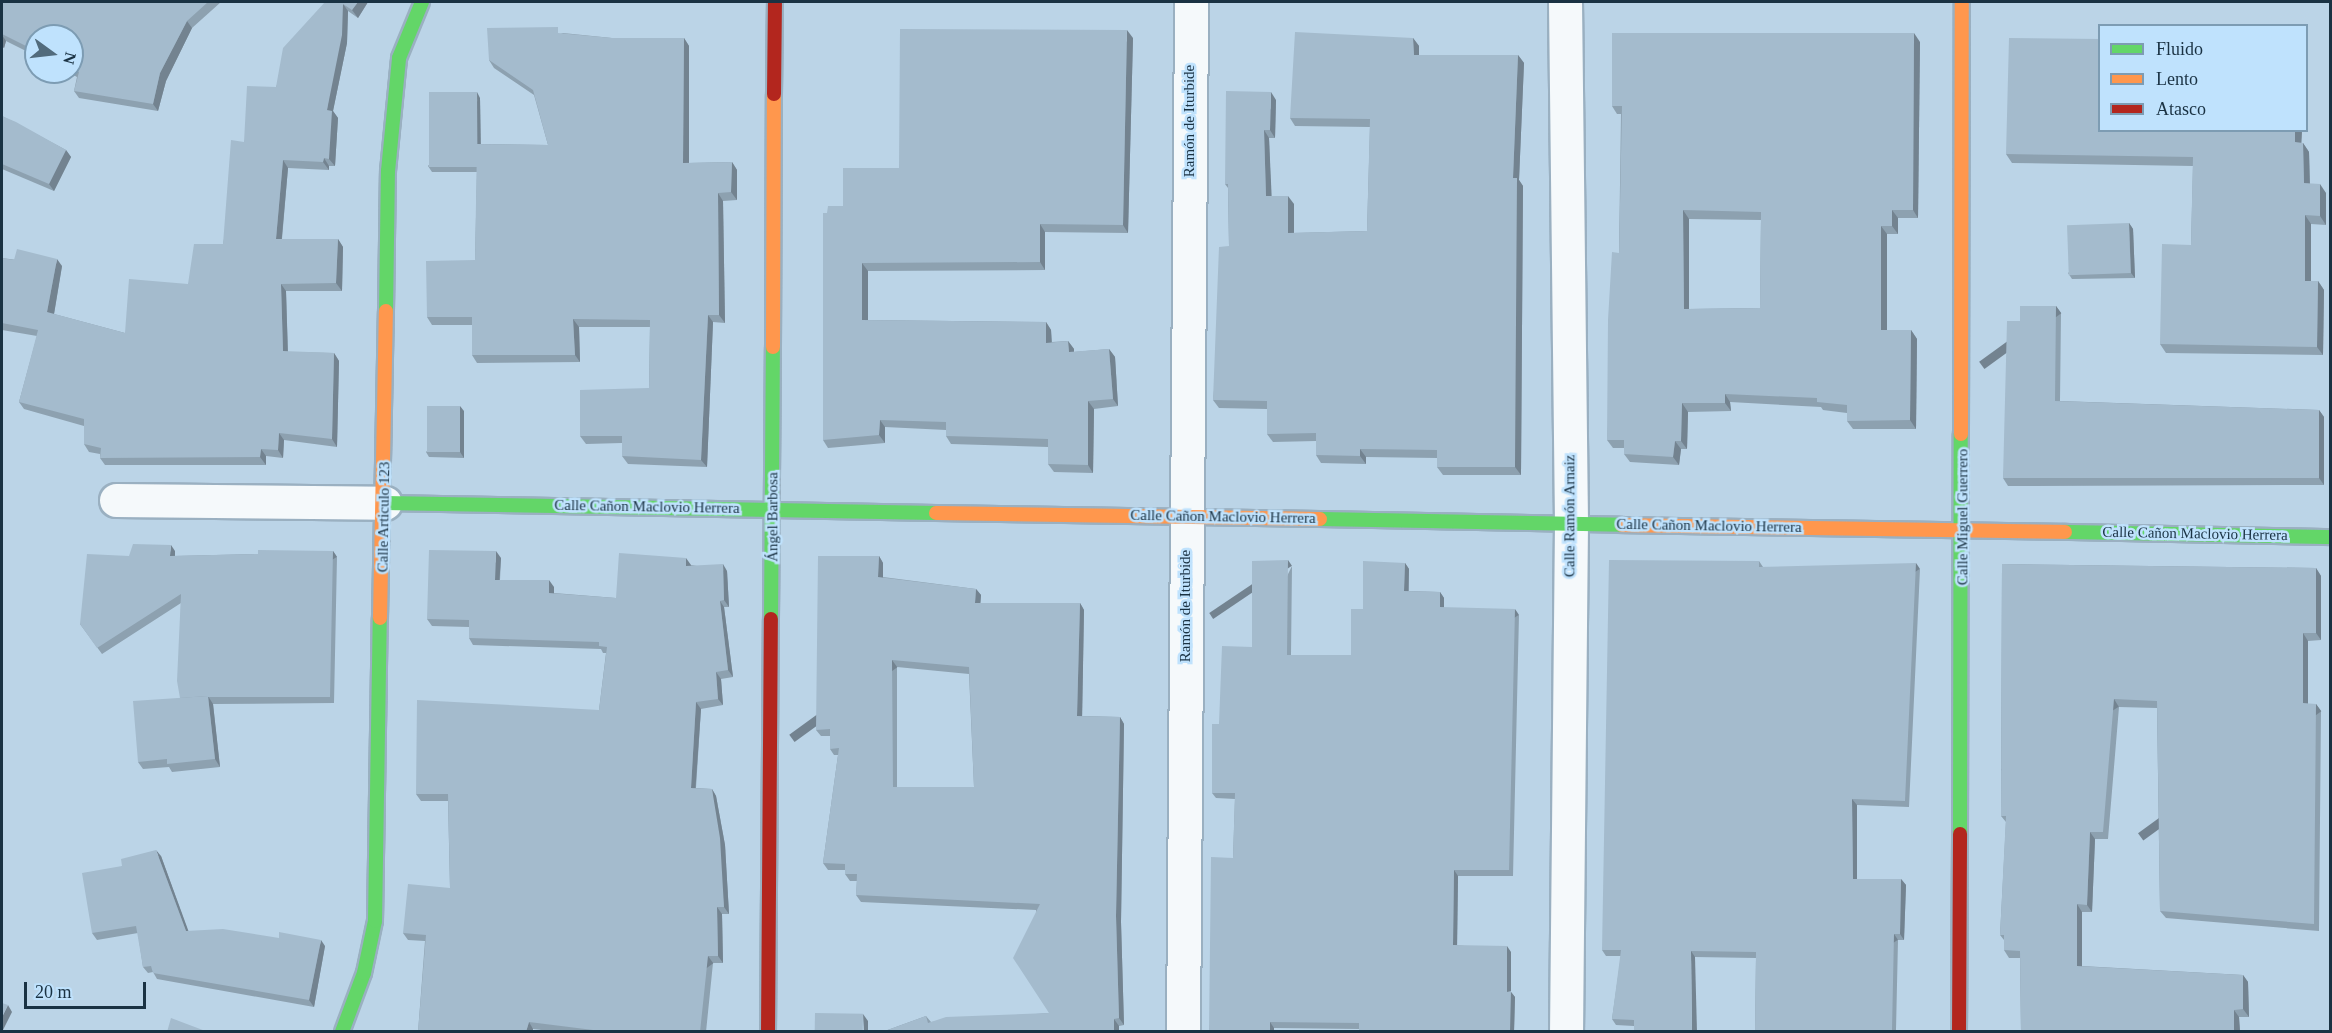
<!DOCTYPE html>
<html>
<head>
<meta charset="utf-8">
<style>
	body { margin:0 }
	#map { position:relative; width:2332px; height:1033px; overflow:hidden; background:#bbd4e7; font-family:"Times New Roman",serif }
	div>[style] { position:absolute }
	[style*='--x'] { left:calc(var(--x)*1px); top:calc(var(--y)*1px); width:calc(var(--w)*1px); rotate:calc(var(--a)*1deg) }
	.roads { filter:drop-shadow(2px 0 #9ab0c1) drop-shadow(-2px 0 #9ab0c1) drop-shadow(0 2px #9ab0c1) drop-shadow(0 -2px #9ab0c1) }
	.street>* { height:33px; margin:-16.5px; padding:0 16.5px; transform-origin:16.5px; border-radius:16.5px; background:#f5f9fb }
	.fast>* { height:14px; margin:-7px; padding:0 7px; transform-origin:7px; border-radius:7px; background:#63d668 }
	.slow>* { height:14px; margin:-7px; padding:0 7px; transform-origin:7px; border-radius:7px; background:#ff974d }
	.jam>* { height:14px; margin:-7px; padding:0 7px; transform-origin:7px; border-radius:7px; background:#b3261e }
	.wall>* { inset:0; background:#8da1b0 }
	.shaded-wall>* { inset:0; background:#738390; transform-origin:0 0 }
	.building>* { inset:0; background:#a4bbcd; transform-origin:0 0 }
	span { translate:-50% -50%; white-space:nowrap; text-align:center; line-height:1.15; -webkit-text-stroke:5px #bfe2fd; paint-order:stroke }
	.street-label { font-size:15px; color:#1a3243 }
	.frame { position:absolute; inset:0; border:3px solid #1a3243; pointer-events:none }
	.legend { position:absolute; left:2098px; top:24px; width:210px; height:108px; box-sizing:border-box; background:#bfe2fd; border:2px solid #7d9cb3; margin:0; padding:8px 10px; list-style:none; font-size:18px; color:#1a3243 }
	.legend li { display:flex; align-items:center; gap:12px; height:30px }
	.legend b { width:30px; border:2px solid #7d9cb3 }
	.north { position:absolute; left:24px; top:24px; width:60px; height:60px; box-sizing:border-box; background:#bfe2fd; border:2px solid #7d9cb3; border-radius:50%; rotate:105deg; font-size:16px; font-weight:700; line-height:24px; text-align:center; color:#1a3243 }
	.north::after { content:''; display:block; margin:auto; width:21px; height:27px; background:#526b7c; clip-path:polygon(50% 0,100% 100%,50% 72%,0 100%) }
	.scale { position:absolute; left:24px; top:982px; width:122px; height:27px; box-sizing:border-box; border:3px solid #1a3243; border-top:0; padding-left:8px; font-size:18px; line-height:21px; white-space:nowrap; color:#1a3243; -webkit-text-stroke:4px #bfe2fd; paint-order:stroke }
</style>
</head>
<body>
<div id="map">
	<div class="roads">
		<div class="street">
			<i style="--x:1565;--y:2;--w:521;--a:89.34"></i>
			<i style="--x:1571;--y:523;--w:509;--a:90.56"></i>
			<i style="--x:116;--y:500;--w:269;--a:0.6"></i>
			<i style="--x:1183;--y:1032;--w:1030;--a:-89.55"></i>
		</div>
		<div class="fast">
			<i style="--x:386;--y:311;--w:140;--a:-89.2"></i>
			<i style="--x:388;--y:171;--w:114;--a:-84.4"></i>
			<i style="--x:399;--y:58;--w:61;--a:-67.7"></i>
			<i style="--x:385;--y:503;--w:551;--a:1.04"></i>
			<i style="--x:1320;--y:519;--w:302;--a:1.1"></i>
			<i style="--x:2065;--y:532;--w:265;--a:1.1"></i>
			<i style="--x:771;--y:619;--w:272;--a:-89.6"></i>
			<i style="--x:1960;--y:834;--w:400;--a:-89.9"></i>
			<i style="--x:342;--y:1032;--w:63;--a:-69.6"></i>
			<i style="--x:364;--y:973;--w:53;--a:-78.1"></i>
			<i style="--x:375;--y:921;--w:303;--a:-89.1"></i>
		</div>
		<div class="slow">
			<i style="--x:773;--y:347;--w:253;--a:-89.8"></i>
			<i style="--x:1961;--y:434;--w:432;--a:-89.9"></i>
			<i style="--x:936;--y:513;--w:384;--a:0.9"></i>
			<i style="--x:1622;--y:525;--w:443;--a:0.9"></i>
			<i style="--x:380;--y:618;--w:307;--a:-88.9"></i>
		</div>
		<div class="jam">
			<i style="--x:774;--y:94;--w:92;--a:-89.4"></i>
			<i style="--x:768;--y:1032;--w:413;--a:-89.6"></i>
			<i style="--x:1959;--y:1032;--w:198;--a:-89.7"></i>
		</div>
	</div>
	<div class="wall">
		<i style="clip-path:polygon(2px 2px,221px 2px,192px 28px,166px 81px,158px 111px,79px 98px,74px 91px,77px 77px,68px 72px,72px 72px,72px 36px,36px 36px,36px 56px,6px 41px,4px 48px,2px 47px)"></i>
		<i style="clip-path:polygon(325px 2px,368px 2px,358px 18px,348px 11px,347px 43px,333px 111px,338px 118px,335px 166px,329px 166px,329px 170px,288px 168px,282px 239px,338px 239px,343px 247px,342px 291px,286px 291px,288px 352px,334px 353px,339px 361px,337px 447px,284px 440px,283px 458px,266px 456px,266px 465px,105px 465px,100px 458px,100px 454px,89px 452px,84px 444px,84px 426px,24px 409px,19px 402px,37px 336px,2px 330px,2px 258px,62px 266px,54px 314px,125px 333px,188px 284px,223px 244px,244px 142px)"></i>
		<i style="clip-path:polygon(563px 33px,612px 38px,684px 38px,689px 46px,689px 163px,732px 162px,737px 170px,737px 200px,723px 201px,725px 323px,713px 322px,707px 467px,628px 464px,622px 456px,622px 443px,586px 444px,580px 436px,649px 388px,650px 327px,579px 327px,580px 362px,477px 363px,472px 355px,472px 325px,432px 325px,427px 317px,475px 260px,477px 172px,432px 172px,428px 166px,480px 98px,481px 144px,548px 145px,534px 95px,494px 68px,489px 60px)"></i>
		<i style="clip-path:polygon(1133px 38px,1128px 233px,1045px 232px,1045px 270px,868px 271px,868px 320px,1046px 322px,1051px 330px,1052px 342px,1068px 341px,1074px 349px,1074px 352px,1109px 349px,1115px 357px,1118px 406px,1094px 409px,1093px 473px,1054px 472px,1048px 464px,1048px 447px,951px 444px,946px 436px,946px 430px,885px 427px,885px 443px,828px 448px,823px 440px,827px 213px,843px 206px,899px 168px)"></i>
		<i style="clip-path:polygon(1413px 38px,1419px 46px,1419px 55px,1518px 55px,1524px 63px,1519px 180px,1523px 186px,1521px 475px,1443px 475px,1437px 467px,1437px 458px,1366px 457px,1366px 464px,1321px 463px,1316px 455px,1316px 441px,1273px 442px,1267px 434px,1267px 409px,1219px 408px,1213px 400px,1229px 246px,1228px 188px,1225px 184px,1276px 100px,1275px 138px,1269px 138px,1271px 196px,1294px 204px,1294px 233px,1367px 231px,1370px 127px,1295px 126px,1290px 118px)"></i>
		<i style="clip-path:polygon(evenodd,1920px 42px,1918px 218px,1898px 218px,1898px 234px,1887px 234px,1887px 330px,1911px 330px,1917px 339px,1916px 429px,1853px 429px,1847px 421px,1847px 413px,1823px 410px,1821px 407px,1730px 402px,1731px 411px,1688px 412px,1687px 449px,1681px 449px,1679px 465px,1630px 462px,1624px 454px,1624px 448px,1613px 448px,1607px 440px,1619px 253px,1621px 114px,1617px 114px,1612px 106px,1920px 42px,1689px 219px,1761px 220px,1760px 308px,1689px 309px,1689px 219px)"></i>
		<i style="clip-path:polygon(2px 116px,66px 150px,71px 157px,54px 191px,2px 169px)"></i>
		<i style="clip-path:polygon(2100px 130px,2302px 130px,2301px 143px,2303px 143px,2309px 152px,2310px 184px,2326px 193px,2326px 225px,2311px 224px,2311px 281px,2318px 281px,2324px 290px,2323px 355px,2166px 353px,2160px 344px,2191px 245px,2193px 166px,2012px 163px,2006px 154px)"></i>
		<i style="clip-path:polygon(2129px 223px,2133px 229px,2135px 278px,2072px 279px,2068px 273px)"></i>
		<i style="clip-path:polygon(2056px 306px,2061px 313px,2060px 401px,2319px 410px,2324px 417px,2324px 485px,2008px 486px,2003px 478px,2020px 321px)"></i>
		<i style="clip-path:polygon(464px 411px,464px 458px,429px 457px,426px 452px)"></i>
		<i style="clip-path:polygon(175px 551px,175px 556px,258px 554px,333px 551px,337px 557px,334px 703px,213px 704px,220px 767px,172px 772px,169px 767px,143px 769px,138px 762px,180px 698px,181px 603px,102px 654px,80px 624px,129px 556px)"></i>
		<i style="clip-path:polygon(evenodd,879px 556px,883px 563px,883px 577px,976px 589px,981px 595px,980px 603px,1080px 603px,1084px 610px,1082px 716px,1120px 717px,1124px 724px,1121px 922px,1124px 1025px,1119px 1026px,882px 1032px,926px 1016px,931px 1022px,1049px 1013px,1036px 910px,861px 902px,856px 895px,857px 881px,850px 881px,845px 874px,845px 870px,828px 870px,823px 863px,838px 755px,834px 755px,830px 749px,830px 736px,821px 736px,816px 730px,879px 556px,897px 667px,969px 674px,974px 787px,897px 787px,897px 667px)"></i>
		<i style="clip-path:polygon(501px 558px,500px 580px,554px 587px,554px 593px,616px 598px,691px 565px,727px 571px,729px 607px,724px 607px,733px 677px,721px 679px,723px 705px,701px 709px,696px 788px,712px 789px,716px 796px,725px 845px,729px 914px,722px 914px,723px 963px,713px 963px,706px 1032px,558px 1032px,533px 1029px,533px 1032px,418px 1032px,425px 941px,408px 940px,403px 933px,450px 888px,448px 801px,421px 801px,416px 794px,599px 710px,606px 653px,603px 653px,601px 649px,473px 645px,469px 638px,469px 627px,432px 626px,427px 619px)"></i>
		<i style="clip-path:polygon(1759px 561px,1763px 567px,1920px 569px,1909px 807px,1857px 805px,1857px 879px,1901px 879px,1906px 885px,1904px 940px,1898px 940px,1896px 1030px,1905px 1030px,1906px 1032px,1755px 1032px,1756px 958px,1695px 957px,1634px 1026px,1616px 1025px,1612px 1019px,1621px 956px,1606px 956px,1602px 950px)"></i>
		<i style="clip-path:polygon(1405px 563px,1409px 569px,1409px 591px,1440px 592px,1444px 598px,1444px 608px,1519px 615px,1513px 876px,1458px 876px,1457px 945px,1511px 952px,1511px 992px,1515px 997px,1514px 1032px,1359px 1032px,1359px 1029px,1274px 1028px,1274px 1032px,1209px 1032px,1233px 858px,1235px 799px,1216px 798px,1212px 793px,1219px 724px,1252px 647px,1292px 566px,1291px 655px,1351px 655px,1363px 609px)"></i>
		<i style="clip-path:polygon(2002px 564px,2316px 568px,2321px 576px,2321px 640px,2308px 641px,2308px 704px,2316px 704px,2321px 711px,2319px 931px,2166px 918px,2160px 911px,2157px 708px,2119px 707px,2108px 839px,2095px 839px,2092px 912px,2082px 912px,2082px 966px,2243px 975px,2248px 982px,2249px 1017px,2239px 1017px,2240px 1032px,2021px 1032px,2020px 958px,2009px 958px,2004px 950px,2004px 940px,2000px 935px,2006px 822px,2001px 816px)"></i>
		<i style="clip-path:polygon(161px 856px,188px 931px,325px 946px,314px 1007px,157px 979px,153px 972px,148px 973px,143px 967px,138px 933px,97px 940px,92px 933px,122px 866px)"></i>
	</div>
	<div class="shaded-wall">
		<i style="clip-path:polygon(358px 2px,368px 2px,358px 18px,352px 10px)"></i>
		<i style="clip-path:polygon(343px 4px,348px 11px,347px 43px,333px 111px,338px 118px,335px 166px,329px 159px,327px 110px)"></i>
		<i style="clip-path:polygon(187px 21px,192px 28px,166px 81px,158px 111px,153px 104px,160px 73px)"></i>
		<i style="clip-path:polygon(1127px 30px,1133px 38px,1128px 233px,1123px 225px)"></i>
		<i style="clip-path:polygon(1914px 33px,1920px 42px,1918px 218px,1913px 210px)"></i>
		<i style="clip-path:polygon(2px 35px,6px 41px,4px 48px,2px 45px)"></i>
		<i style="clip-path:polygon(684px 38px,689px 46px,689px 171px,683px 163px)"></i>
		<i style="clip-path:polygon(1413px 38px,1419px 46px,1419px 63px,1414px 55px)"></i>
		<i style="clip-path:polygon(1518px 55px,1524px 63px,1519px 180px,1523px 186px,1521px 475px,1515px 467px,1513px 178px)"></i>
		<i style="clip-path:polygon(477px 92px,480px 98px,481px 173px,478px 167px)"></i>
		<i style="clip-path:polygon(1271px 92px,1276px 100px,1275px 138px,1270px 130px)"></i>
		<i style="clip-path:polygon(1264px 130px,1269px 138px,1272px 204px,1266px 196px)"></i>
		<i style="clip-path:polygon(2295px 130px,2302px 130px,2301px 151px,2295px 142px)"></i>
		<i style="clip-path:polygon(2303px 143px,2309px 152px,2310px 192px,2304px 183px)"></i>
		<i style="clip-path:polygon(66px 150px,71px 157px,54px 191px,49px 184px)"></i>
		<i style="clip-path:polygon(324px 158px,329px 166px,329px 170px,323px 162px)"></i>
		<i style="clip-path:polygon(283px 160px,288px 168px,281px 247px,276px 239px)"></i>
		<i style="clip-path:polygon(732px 162px,737px 170px,737px 200px,731px 192px)"></i>
		<i style="clip-path:polygon(2320px 184px,2326px 193px,2326px 225px,2320px 216px)"></i>
		<i style="clip-path:polygon(718px 193px,723px 201px,725px 323px,719px 315px)"></i>
		<i style="clip-path:polygon(1288px 196px,1294px 204px,1294px 241px,1288px 233px)"></i>
		<i style="clip-path:polygon(1683px 210px,1689px 219px,1689px 317px,1684px 309px)"></i>
		<i style="clip-path:polygon(1892px 210px,1898px 218px,1898px 234px,1892px 226px)"></i>
		<i style="clip-path:polygon(2305px 215px,2311px 224px,2311px 290px,2305px 281px)"></i>
		<i style="clip-path:polygon(2129px 223px,2133px 229px,2135px 278px,2131px 273px)"></i>
		<i style="clip-path:polygon(1040px 224px,1045px 232px,1045px 270px,1040px 262px)"></i>
		<i style="clip-path:polygon(1881px 226px,1887px 234px,1887px 338px,1881px 330px)"></i>
		<i style="clip-path:polygon(338px 239px,343px 247px,342px 291px,336px 283px)"></i>
		<i style="clip-path:polygon(57px 259px,62px 266px,53px 320px,47px 312px)"></i>
		<i style="clip-path:polygon(862px 263px,868px 271px,868px 328px,862px 320px)"></i>
		<i style="clip-path:polygon(2318px 281px,2324px 290px,2323px 355px,2317px 347px)"></i>
		<i style="clip-path:polygon(281px 284px,286px 291px,288px 359px,283px 351px)"></i>
		<i style="left:2056px;top:306px;width:9px;height:95px;rotate:54deg"></i>
		<i style="clip-path:polygon(708px 315px,713px 322px,707px 467px,701px 460px)"></i>
		<i style="clip-path:polygon(573px 319px,579px 327px,580px 362px,575px 355px)"></i>
		<i style="clip-path:polygon(1046px 322px,1051px 330px,1052px 351px,1046px 343px)"></i>
		<i style="clip-path:polygon(1911px 330px,1917px 339px,1916px 429px,1910px 420px)"></i>
		<i style="clip-path:polygon(1068px 341px,1074px 349px,1074px 360px,1069px 352px)"></i>
		<i style="clip-path:polygon(1109px 349px,1115px 357px,1118px 406px,1113px 399px)"></i>
		<i style="clip-path:polygon(334px 353px,339px 361px,337px 447px,332px 439px)"></i>
		<i style="clip-path:polygon(1725px 394px,1730px 402px,1731px 411px,1725px 403px)"></i>
		<i style="clip-path:polygon(1088px 401px,1094px 409px,1093px 473px,1088px 465px)"></i>
		<i style="clip-path:polygon(1682px 403px,1688px 412px,1687px 449px,1681px 441px)"></i>
		<i style="clip-path:polygon(460px 406px,464px 411px,464px 458px,460px 452px)"></i>
		<i style="clip-path:polygon(2319px 410px,2324px 417px,2324px 485px,2319px 478px)"></i>
		<i style="clip-path:polygon(880px 420px,885px 427px,885px 443px,879px 435px)"></i>
		<i style="clip-path:polygon(279px 433px,284px 440px,283px 458px,278px 450px)"></i>
		<i style="clip-path:polygon(1675px 441px,1681px 449px,1679px 465px,1673px 457px)"></i>
		<i style="clip-path:polygon(261px 449px,266px 456px,266px 465px,260px 457px)"></i>
		<i style="clip-path:polygon(1360px 449px,1366px 457px,1366px 464px,1360px 456px)"></i>
		<i style="clip-path:polygon(171px 545px,175px 551px,175px 562px,170px 556px)"></i>
		<i style="left:333px;top:551px;width:7px;height:146px;rotate:56deg"></i>
		<i style="clip-path:polygon(496px 551px,501px 558px,499px 586px,495px 580px)"></i>
		<i style="clip-path:polygon(879px 556px,883px 563px,883px 583px,878px 577px)"></i>
		<i style="clip-path:polygon(686px 558px,691px 565px,691px 573px,686px 566px)"></i>
		<i style="left:1288px;top:560px;width:7px;height:95px;rotate:56deg"></i>
		<i style="clip-path:polygon(1405px 563px,1409px 569px,1408px 597px,1404px 591px)"></i>
		<i style="left:1916px;top:563px;width:7px;height:238px;rotate:56deg"></i>
		<i style="clip-path:polygon(723px 564px,727px 571px,729px 607px,724px 600px)"></i>
		<i style="clip-path:polygon(2316px 568px,2321px 576px,2321px 640px,2316px 633px)"></i>
		<i style="clip-path:polygon(549px 580px,554px 587px,554px 599px,549px 593px)"></i>
		<i style="clip-path:polygon(976px 589px,981px 595px,980px 610px,975px 603px)"></i>
		<i style="clip-path:polygon(1440px 592px,1444px 598px,1444px 613px,1440px 607px)"></i>
		<i style="clip-path:polygon(720px 601px,724px 607px,733px 677px,728px 670px)"></i>
		<i style="clip-path:polygon(1080px 603px,1084px 610px,1082px 723px,1077px 716px)"></i>
		<i style="left:1515px;top:609px;width:7px;height:261px;rotate:56deg"></i>
		<i style="clip-path:polygon(2303px 633px,2308px 641px,2308px 711px,2303px 703px)"></i>
		<i style="left:892px;top:660px;width:9px;height:127px;rotate:54deg"></i>
		<i style="clip-path:polygon(716px 672px,721px 679px,723px 705px,718px 699px)"></i>
		<i style="clip-path:polygon(208px 696px,213px 704px,220px 767px,215px 759px)"></i>
		<i style="left:2114px;top:699px;width:9px;height:133px;rotate:58deg"></i>
		<i style="clip-path:polygon(696px 702px,701px 709px,695px 795px,691px 788px)"></i>
		<i style="left:2316px;top:704px;width:9px;height:220px;rotate:54deg"></i>
		<i style="clip-path:polygon(1120px 717px,1124px 724px,1121px 922px,1124px 1025px,1119px 1018px,1116px 916px)"></i>
		<i style="clip-path:polygon(712px 789px,716px 796px,725px 845px,729px 914px,724px 907px)"></i>
		<i style="clip-path:polygon(1852px 799px,1857px 805px,1857px 885px,1853px 879px)"></i>
		<i style="clip-path:polygon(2090px 832px,2095px 839px,2092px 912px,2087px 905px)"></i>
		<i style="clip-path:polygon(156px 850px,161px 856px,191px 938px,186px 931px)"></i>
		<i style="clip-path:polygon(1454px 870px,1458px 876px,1457px 951px,1453px 945px)"></i>
		<i style="clip-path:polygon(1901px 879px,1906px 885px,1904px 940px,1900px 934px)"></i>
		<i style="clip-path:polygon(2077px 904px,2082px 912px,2082px 973px,2077px 966px)"></i>
		<i style="clip-path:polygon(717px 907px,722px 914px,723px 963px,718px 956px)"></i>
		<i style="left:1894px;top:934px;width:7px;height:96px;rotate:56deg"></i>
		<i style="clip-path:polygon(321px 940px,325px 946px,314px 1007px,309px 1000px)"></i>
		<i style="clip-path:polygon(1507px 946px,1511px 952px,1511px 992px,1515px 997px,1514px 1032px,1510px 1032px,1507px 992px)"></i>
		<i style="clip-path:polygon(1691px 951px,1695px 957px,1697px 1032px,1692px 1032px)"></i>
		<i style="left:708px;top:956px;width:9px;height:76px;rotate:54deg"></i>
		<i style="clip-path:polygon(2243px 975px,2248px 982px,2249px 1017px,2243px 1009px)"></i>
		<i style="clip-path:polygon(8px 1005px,12px 1012px,2px 1032px,2px 1017px)"></i>
		<i style="clip-path:polygon(2234px 1010px,2239px 1017px,2240px 1032px,2236px 1032px,2234px 1030px)"></i>
		<i style="clip-path:polygon(863px 1014px,868px 1021px,868px 1032px,864px 1032px)"></i>
		<i style="clip-path:polygon(1114px 1019px,1119px 1026px,1119px 1032px,1114px 1032px)"></i>
		<i style="clip-path:polygon(529px 1022px,533px 1029px,533px 1032px,526px 1032px)"></i>
		<i style="clip-path:polygon(1270px 1022px,1274px 1028px,1274px 1032px,1270px 1032px)"></i>
	</div>
	<div class="building">
		<i style="clip-path:polygon(2px 2px,208px 2px,187px 21px,160px 73px,153px 104px,74px 91px,79px 72px,72px 69px,72px 36px,36px 36px,36px 51px,2px 34px)"></i>
		<i style="clip-path:polygon(325px 2px,358px 2px,352px 10px,343px 4px,342px 35px,327px 110px,332px 111px,329px 159px,324px 158px,323px 162px,283px 160px,276px 239px,338px 239px,336px 283px,281px 284px,283px 351px,334px 353px,332px 439px,279px 433px,278px 450px,261px 449px,260px 457px,100px 458px,101px 448px,84px 444px,84px 419px,19px 402px,38px 330px,2px 323px,2px 258px,14px 260px,17px 249px,57px 259px,47px 312px,125px 333px,129px 279px,188px 284px,194px 244px,223px 244px,231px 140px,244px 142px,247px 86px,276px 87px,283px 48px)"></i>
		<i style="clip-path:polygon(558px 27px,558px 33px,612px 38px,684px 38px,683px 163px,732px 162px,731px 192px,718px 193px,719px 315px,708px 315px,701px 460px,622px 456px,622px 436px,580px 436px,580px 390px,649px 388px,650px 320px,573px 319px,575px 355px,472px 355px,472px 317px,427px 317px,426px 261px,475px 260px,477px 144px,548px 145px,533px 90px,489px 60px,487px 28px)"></i>
		<i style="clip-path:polygon(900px 29px,1127px 30px,1123px 225px,1040px 224px,1040px 262px,862px 263px,862px 320px,1046px 322px,1046px 343px,1068px 341px,1069px 352px,1109px 349px,1113px 399px,1088px 401px,1088px 465px,1048px 464px,1048px 439px,946px 436px,946px 422px,880px 420px,879px 435px,823px 440px,823px 213px,827px 213px,828px 206px,843px 206px,843px 168px,899px 168px)"></i>
		<i style="clip-path:polygon(1295px 32px,1413px 38px,1414px 55px,1518px 55px,1513px 178px,1517px 178px,1515px 467px,1437px 467px,1437px 450px,1360px 449px,1360px 456px,1316px 455px,1316px 433px,1267px 434px,1267px 401px,1213px 400px,1219px 247px,1229px 246px,1228px 184px,1225px 184px,1226px 91px,1271px 92px,1270px 130px,1264px 130px,1266px 196px,1288px 196px,1288px 233px,1367px 231px,1370px 119px,1290px 118px)"></i>
		<i style="clip-path:polygon(evenodd,1612px 33px,1914px 33px,1913px 210px,1892px 210px,1892px 226px,1881px 226px,1881px 330px,1911px 330px,1910px 420px,1847px 421px,1847px 405px,1817px 402px,1817px 398px,1725px 394px,1725px 403px,1682px 403px,1681px 441px,1675px 441px,1673px 457px,1624px 454px,1624px 440px,1607px 440px,1608px 320px,1612px 252px,1619px 253px,1622px 106px,1612px 106px,1612px 33px,1683px 210px,1761px 212px,1760px 308px,1684px 309px,1683px 210px)"></i>
		<i style="clip-path:polygon(2009px 38px,2100px 39px,2100px 130px,2295px 130px,2295px 142px,2303px 143px,2304px 183px,2320px 184px,2320px 216px,2305px 215px,2305px 281px,2318px 281px,2317px 347px,2160px 344px,2162px 244px,2191px 245px,2193px 157px,2006px 154px)"></i>
		<i style="left:477px;top:92px;width:75px;height:48px;rotate:90deg"></i>
		<i style="clip-path:polygon(2px 116px,16px 122px,66px 150px,49px 184px,2px 164px)"></i>
		<i style="left:2129px;top:223px;width:50px;height:62px;rotate:88deg"></i>
		<i style="clip-path:polygon(2020px 306px,2056px 306px,2055px 401px,2319px 410px,2319px 478px,2003px 478px,2007px 321px,2020px 321px)"></i>
		<i style="left:427px;top:406px;width:33px;height:46px"></i>
		<i style="clip-path:polygon(133px 544px,171px 545px,170px 556px,258px 554px,258px 550px,333px 551px,330px 697px,208px 697px,208px 696px,180px 698px,177px 681px,181px 594px,97px 648px,80px 624px,87px 554px,129px 556px)"></i>
		<i style="clip-path:polygon(429px 550px,496px 551px,495px 580px,549px 580px,549px 593px,616px 598px,619px 553px,686px 558px,686px 566px,723px 564px,724px 600px,720px 601px,728px 670px,716px 672px,718px 699px,696px 702px,691px 788px,712px 789px,720px 838px,724px 907px,717px 907px,718px 956px,708px 956px,700px 1032px,609px 1032px,529px 1022px,526px 1032px,418px 1032px,426px 935px,403px 933px,408px 884px,450px 888px,448px 794px,416px 794px,417px 700px,599px 710px,607px 647px,599px 646px,599px 642px,469px 638px,469px 620px,427px 619px)"></i>
		<i style="clip-path:polygon(evenodd,818px 556px,879px 556px,878px 577px,976px 589px,975px 603px,1080px 603px,1077px 716px,1120px 717px,1116px 916px,1119px 1018px,1114px 1019px,1114px 1032px,882px 1032px,926px 1016px,928px 1023px,946px 1017px,1049px 1013px,1013px 958px,1040px 904px,856px 895px,857px 874px,845px 874px,845px 864px,823px 863px,839px 748px,830px 749px,830px 729px,816px 730px,818px 556px,892px 660px,969px 667px,974px 787px,893px 787px,892px 660px)"></i>
		<i style="clip-path:polygon(1288px 560px,1287px 655px,1351px 655px,1351px 609px,1363px 609px,1363px 561px,1405px 563px,1404px 591px,1440px 592px,1440px 607px,1515px 609px,1509px 870px,1454px 870px,1453px 945px,1507px 946px,1507px 992px,1511px 991px,1510px 1032px,1359px 1032px,1359px 1023px,1270px 1022px,1270px 1032px,1209px 1032px,1211px 857px,1233px 858px,1235px 793px,1212px 793px,1212px 724px,1219px 724px,1222px 646px,1252px 647px,1252px 561px)"></i>
		<i style="clip-path:polygon(1609px 560px,1759px 561px,1759px 567px,1916px 563px,1905px 801px,1852px 799px,1853px 879px,1901px 879px,1900px 934px,1894px 934px,1892px 1030px,1905px 1030px,1905px 1032px,1755px 1032px,1756px 952px,1691px 951px,1692px 1032px,1634px 1032px,1634px 1020px,1612px 1019px,1621px 950px,1602px 950px)"></i>
		<i style="clip-path:polygon(2002px 564px,2316px 568px,2316px 633px,2303px 633px,2303px 703px,2316px 704px,2314px 924px,2160px 911px,2157px 701px,2114px 699px,2103px 832px,2090px 832px,2087px 905px,2077px 904px,2077px 966px,2243px 975px,2243px 1009px,2234px 1010px,2234px 1030px,2156px 1030px,2156px 1032px,2021px 1032px,2020px 951px,2004px 950px,2004px 935px,2000px 935px,2006px 816px,2001px 816px)"></i>
		<i style="clip-path:polygon(208px 696px,215px 759px,167px 764px,167px 759px,138px 762px,133px 701px)"></i>
		<i style="clip-path:polygon(156px 850px,186px 931px,223px 929px,279px 938px,279px 932px,321px 940px,309px 1000px,153px 973px,151px 966px,143px 967px,136px 926px,92px 933px,82px 873px,122px 866px,121px 859px)"></i>
		<i style="clip-path:polygon(2px 1003px,8px 1005px,2px 1017px)"></i>
		<i style="left:815px;top:1013px;width:48px;height:19px;rotate:1deg"></i>
		<i style="clip-path:polygon(171px 1018px,208px 1032px,167px 1032px)"></i>
	</div>
	<div class="street-label">
		<span style="left:1190px;top:121px;rotate:-90deg">Ramón de Iturbide</span>
		<span style="left:647px;top:507px;rotate:1deg">Calle Cañon Maclovio Herrera</span>
		<span style="left:1570px;top:516px;rotate:-90deg">Calle Ramón Arnaiz</span>
		<span style="left:384px;top:517px;rotate:-89deg">Calle Articulo 123</span>
		<span style="left:773px;top:517px;rotate:-90deg">Ángel Barbosa</span>
		<span style="left:1223px;top:517px;rotate:1deg">Calle Cañon Maclovio Herrera</span>
		<span style="left:1963px;top:517px;rotate:-90deg">Calle Miguel Guerrero</span>
		<span style="left:1709px;top:526px;rotate:1deg">Calle Cañon Maclovio Herrera</span>
		<span style="left:2195px;top:534px;rotate:1deg">Calle Cañon Maclovio Herrera</span>
		<span style="left:1186px;top:606px;rotate:-90deg">Ramón de Iturbide</span>
	</div>
	<div class="frame"></div>
	<ul class="legend">
	<li><b style="height:8px;background:#63d668"></b>Fluido</li>
	<li><b style="height:8px;background:#ff974d"></b>Lento</li>
	<li><b style="height:8px;background:#b3261e"></b>Atasco</li>
	</ul>
	<div class="north">N</div>
	<div class="scale">20 m</div>
</div>
</body>
</html>
